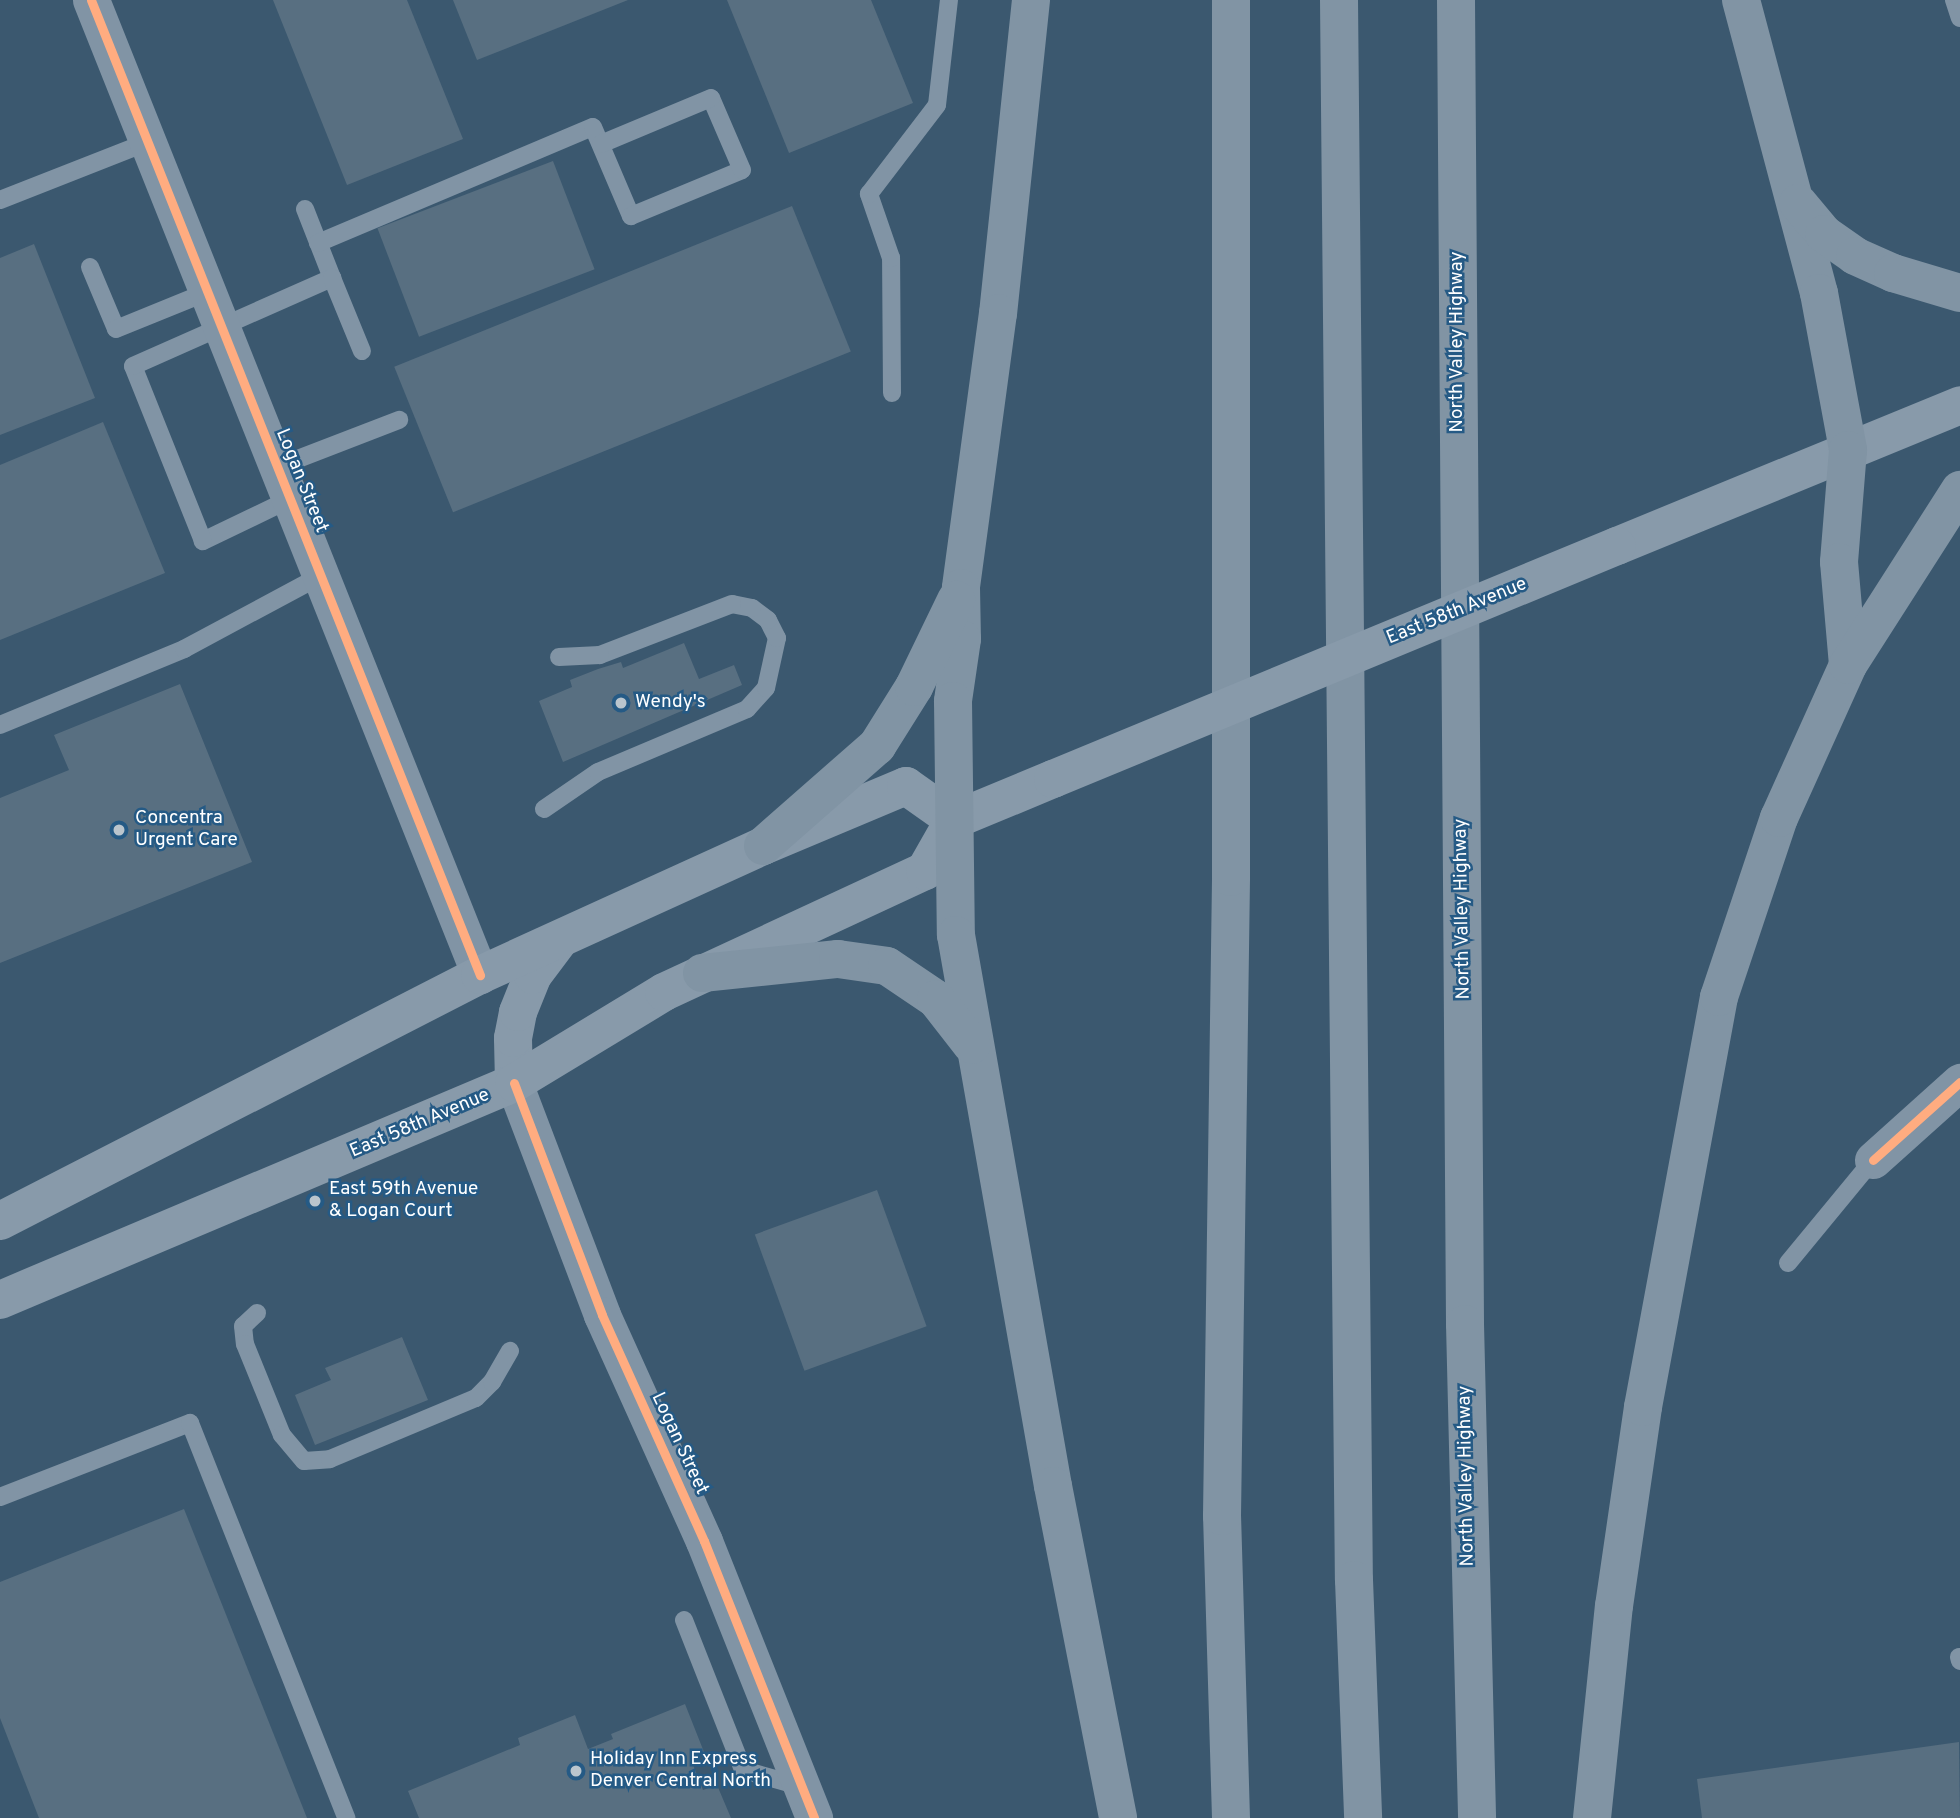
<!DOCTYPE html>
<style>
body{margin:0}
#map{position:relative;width:1960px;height:1818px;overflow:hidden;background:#3b586f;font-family:Overpass,sans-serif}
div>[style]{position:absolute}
.building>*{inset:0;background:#586f81;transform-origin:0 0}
.lane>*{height:18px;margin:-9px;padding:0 9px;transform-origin:9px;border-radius:9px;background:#8194a5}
.street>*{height:37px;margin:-18.5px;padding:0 18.5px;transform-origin:18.5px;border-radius:18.5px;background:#8194a5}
.secondary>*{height:38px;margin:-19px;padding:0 19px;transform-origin:19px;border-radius:19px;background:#889aaa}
.highway>*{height:38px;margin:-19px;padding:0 19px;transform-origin:19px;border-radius:19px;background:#8194a4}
.secondary-bridge>*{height:38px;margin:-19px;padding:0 19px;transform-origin:19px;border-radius:19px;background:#889aaa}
.cycleway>*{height:9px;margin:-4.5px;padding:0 4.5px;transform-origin:4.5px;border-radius:4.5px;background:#ffac80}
.dots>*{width:19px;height:19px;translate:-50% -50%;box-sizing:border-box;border:4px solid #255a85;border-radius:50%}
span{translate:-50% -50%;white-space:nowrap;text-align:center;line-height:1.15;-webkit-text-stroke:5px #255a85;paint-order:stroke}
.street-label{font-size:19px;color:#fff}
.poi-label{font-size:19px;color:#fff}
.left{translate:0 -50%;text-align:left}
</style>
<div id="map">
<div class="building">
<i style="clip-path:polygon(273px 0,407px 0,463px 139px,347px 185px)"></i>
<i style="clip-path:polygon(453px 0,628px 0,477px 60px)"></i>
<i style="clip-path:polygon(727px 0,871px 0,913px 103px,789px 153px)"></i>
<i style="left:553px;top:161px;width:116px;height:188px;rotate:69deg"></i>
<i style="left:792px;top:206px;width:157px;height:429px;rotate:68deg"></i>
<i style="clip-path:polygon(34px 244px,95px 398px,0 435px,0 258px)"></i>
<i style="clip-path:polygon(103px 422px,165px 573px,0 640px,0 465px)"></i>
<i style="clip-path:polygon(684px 643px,699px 679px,734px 665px,742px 685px,563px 762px,539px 701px,572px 687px,570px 680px,598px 669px,621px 662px,623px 668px)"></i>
<i style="clip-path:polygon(180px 684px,252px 862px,0 963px,0 798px,69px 770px,54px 735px)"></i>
<i style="left:877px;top:1190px;width:145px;height:130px;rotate:70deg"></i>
<i style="clip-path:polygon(402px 1337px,428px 1400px,315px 1445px,295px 1395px,331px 1380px,325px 1368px)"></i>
<i style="clip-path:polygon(184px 1509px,307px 1818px,39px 1818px,0 1718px,0 1582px)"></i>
<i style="clip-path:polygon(685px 1704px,704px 1752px,690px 1757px,703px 1790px,717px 1785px,731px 1818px,419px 1818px,408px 1791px,520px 1745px,518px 1738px,575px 1715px,588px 1749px,613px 1739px,611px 1734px)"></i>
<i style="clip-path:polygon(1959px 1742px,1960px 1818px,1702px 1818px,1697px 1779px)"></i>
</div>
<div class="lane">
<i style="left:1954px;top:0;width:19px;rotate:72deg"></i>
<i style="left:0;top:200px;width:159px;rotate:-21.4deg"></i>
<i style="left:305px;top:209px;width:74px;rotate:68.6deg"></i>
<i style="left:318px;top:243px;width:298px;rotate:-22.9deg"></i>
<i style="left:593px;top:127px;width:97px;rotate:66.9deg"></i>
<i style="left:631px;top:216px;width:120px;rotate:-22.5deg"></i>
<i style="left:742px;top:170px;width:78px;rotate:-113.3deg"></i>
<i style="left:711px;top:98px;width:119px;rotate:157.3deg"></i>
<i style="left:90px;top:267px;width:67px;rotate:67.2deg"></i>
<i style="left:116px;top:329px;width:98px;rotate:-22.1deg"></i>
<i style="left:892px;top:393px;width:135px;rotate:-90.4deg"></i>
<i style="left:891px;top:258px;width:68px;rotate:-109deg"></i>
<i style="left:869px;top:194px;width:112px;rotate:-52.6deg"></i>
<i style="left:937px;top:105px;width:106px;rotate:-83.5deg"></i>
<i style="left:277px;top:467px;width:131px;rotate:-21.1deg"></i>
<i style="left:290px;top:499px;width:97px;rotate:154.2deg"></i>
<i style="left:203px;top:541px;width:188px;rotate:-111.8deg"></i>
<i style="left:133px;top:366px;width:218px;rotate:-23.9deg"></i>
<i style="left:332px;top:278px;width:79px;rotate:67.7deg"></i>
<i style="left:0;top:725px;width:199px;rotate:-22.4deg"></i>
<i style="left:184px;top:649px;width:154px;rotate:-28.2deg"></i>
<i style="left:544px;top:809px;width:65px;rotate:-34.4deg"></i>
<i style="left:598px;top:772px;width:162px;rotate:-22.9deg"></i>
<i style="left:747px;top:709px;width:28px;rotate:-48deg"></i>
<i style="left:766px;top:688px;width:51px;rotate:-77.6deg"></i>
<i style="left:777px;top:638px;width:20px;rotate:-117deg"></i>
<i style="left:768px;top:620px;width:20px;rotate:-143deg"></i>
<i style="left:752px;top:608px;width:20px;rotate:-169deg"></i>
<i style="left:732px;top:604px;width:142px;rotate:158.9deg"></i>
<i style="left:600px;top:655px;width:41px;rotate:177.2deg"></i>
<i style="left:1788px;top:1263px;width:134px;rotate:-50.5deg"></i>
<i style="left:257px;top:1313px;width:19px;rotate:137deg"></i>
<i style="left:243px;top:1326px;width:18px;rotate:84deg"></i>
<i style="left:245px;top:1344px;width:98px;rotate:67.9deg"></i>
<i style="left:282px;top:1435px;width:34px;rotate:50deg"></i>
<i style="left:304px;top:1461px;width:26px;rotate:-4deg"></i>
<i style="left:330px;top:1459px;width:158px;rotate:-22.7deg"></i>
<i style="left:476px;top:1398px;width:23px;rotate:-45deg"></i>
<i style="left:492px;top:1382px;width:36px;rotate:-60deg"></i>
<i style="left:0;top:1497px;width:204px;rotate:-21.3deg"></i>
<i style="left:190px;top:1423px;width:425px;rotate:68.4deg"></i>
<i style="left:684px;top:1620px;width:161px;rotate:68.5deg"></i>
<i style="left:743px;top:1770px;width:59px;rotate:15.7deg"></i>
<i style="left:1959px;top:1657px;width:4px;rotate:76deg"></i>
</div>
<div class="street">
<i style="left:91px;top:0;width:1050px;rotate:68.25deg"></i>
<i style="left:514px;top:1083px;width:248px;rotate:69.2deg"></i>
<i style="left:602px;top:1315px;width:248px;rotate:65.7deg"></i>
<i style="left:704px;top:1541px;width:298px;rotate:68.3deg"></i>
<i style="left:1873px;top:1160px;width:117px;rotate:-41.9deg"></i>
</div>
<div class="secondary">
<i style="left:1617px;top:546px;width:371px;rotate:-22.3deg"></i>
<i style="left:514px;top:1083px;width:45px;rotate:-91.3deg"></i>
<i style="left:513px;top:1038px;width:26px;rotate:-79deg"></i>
<i style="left:518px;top:1012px;width:40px;rotate:-68deg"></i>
<i style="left:533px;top:975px;width:45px;rotate:-53.1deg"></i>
<i style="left:0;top:1221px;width:539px;rotate:-27.14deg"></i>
<i style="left:480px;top:975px;width:311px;rotate:-24.5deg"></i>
<i style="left:763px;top:846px;width:155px;rotate:-22.8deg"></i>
<i style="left:906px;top:786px;width:59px;rotate:35.3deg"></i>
<i style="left:0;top:1300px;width:558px;rotate:-22.89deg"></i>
<i style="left:514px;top:1083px;width:175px;rotate:-31.2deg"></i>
<i style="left:664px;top:992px;width:288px;rotate:-24.9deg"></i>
<i style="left:925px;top:871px;width:59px;rotate:-60.4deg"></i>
<i style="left:954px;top:820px;width:107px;rotate:-22.5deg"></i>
</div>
<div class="highway">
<i style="left:1031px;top:0;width:315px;rotate:96deg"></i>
<i style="left:998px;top:313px;width:277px;rotate:97.7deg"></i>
<i style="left:961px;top:588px;width:51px;rotate:88.9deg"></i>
<i style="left:962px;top:639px;width:63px;rotate:98.3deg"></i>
<i style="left:953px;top:701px;width:234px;rotate:89.3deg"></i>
<i style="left:956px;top:935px;width:559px;rotate:80.02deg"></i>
<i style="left:1053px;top:1486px;width:338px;rotate:78.9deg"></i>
<i style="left:1339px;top:0;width:1580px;rotate:89.46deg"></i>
<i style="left:1354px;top:1580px;width:238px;rotate:87.8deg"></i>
<i style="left:1456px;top:0;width:1324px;rotate:89.61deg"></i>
<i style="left:1465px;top:1324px;width:494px;rotate:88.6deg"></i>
<i style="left:1741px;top:0;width:303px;rotate:75.1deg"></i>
<i style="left:1819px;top:293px;width:160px;rotate:79.5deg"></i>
<i style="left:1848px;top:450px;width:112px;rotate:94.6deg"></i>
<i style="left:1839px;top:562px;width:103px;rotate:85deg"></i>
<i style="left:1798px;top:203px;width:40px;rotate:50deg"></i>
<i style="left:1824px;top:234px;width:38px;rotate:35deg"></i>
<i style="left:1855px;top:256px;width:42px;rotate:24.1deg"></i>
<i style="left:1893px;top:273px;width:70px;rotate:16.6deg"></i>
<i style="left:763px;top:846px;width:152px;rotate:-41.3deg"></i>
<i style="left:877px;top:746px;width:70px;rotate:-57.9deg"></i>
<i style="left:914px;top:687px;width:97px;rotate:-64.2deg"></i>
<i style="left:702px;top:973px;width:137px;rotate:-5.9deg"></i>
<i style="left:838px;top:959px;width:49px;rotate:8.1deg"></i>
<i style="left:887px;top:966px;width:59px;rotate:34deg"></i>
<i style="left:936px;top:999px;width:58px;rotate:52deg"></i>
<i style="left:1231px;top:1818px;width:302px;rotate:-91.7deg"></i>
<i style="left:1222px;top:1516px;width:639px;rotate:-89.19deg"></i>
<i style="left:1231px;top:877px;width:877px;rotate:-90deg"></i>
<i style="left:1592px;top:1818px;width:213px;rotate:-84.1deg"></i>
<i style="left:1614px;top:1606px;width:201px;rotate:-81.7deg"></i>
<i style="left:1643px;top:1407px;width:417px;rotate:-79.5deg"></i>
<i style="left:1719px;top:997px;width:189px;rotate:-71.5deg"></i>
<i style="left:1779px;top:818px;width:168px;rotate:-65.7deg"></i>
<i style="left:1848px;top:665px;width:208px;rotate:-57.4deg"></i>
</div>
<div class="secondary-bridge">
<i style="left:1053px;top:779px;width:610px;rotate:-22.45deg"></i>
</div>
<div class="cycleway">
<i style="left:91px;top:0;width:1050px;rotate:68.25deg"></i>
<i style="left:514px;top:1083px;width:248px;rotate:69.2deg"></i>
<i style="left:602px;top:1315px;width:248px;rotate:65.7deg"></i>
<i style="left:704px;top:1541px;width:298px;rotate:68.3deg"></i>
<i style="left:1873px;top:1160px;width:117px;rotate:-41.9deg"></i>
</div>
<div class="dots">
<i style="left:621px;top:703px;background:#bac5cd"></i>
<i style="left:119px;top:830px;background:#bac5cd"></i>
<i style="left:315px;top:1201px;background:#bac5cd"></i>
<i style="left:576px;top:1771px;background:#bac5cd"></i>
</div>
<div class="street-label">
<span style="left:1458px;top:342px;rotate:-90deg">North Valley Highway</span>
<span style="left:301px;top:481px;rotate:68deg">Logan Street</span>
<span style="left:1457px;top:612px;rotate:-22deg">East 58th Avenue</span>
<span style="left:1463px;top:909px;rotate:-91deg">North Valley Highway</span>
<span style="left:420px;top:1124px;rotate:-23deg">East 58th Avenue</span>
<span style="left:679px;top:1444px;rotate:65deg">Logan Street</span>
<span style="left:1467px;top:1476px;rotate:-91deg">North Valley Highway</span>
</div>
<div class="poi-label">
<span class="left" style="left:635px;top:703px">Wendy's</span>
<span class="left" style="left:135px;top:830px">Concentra<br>Urgent Care</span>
<span class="left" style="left:329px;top:1201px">East 59th Avenue<br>&amp; Logan Court</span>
<span class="left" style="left:590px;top:1771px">Holiday Inn Express<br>Denver Central North</span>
</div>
</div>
